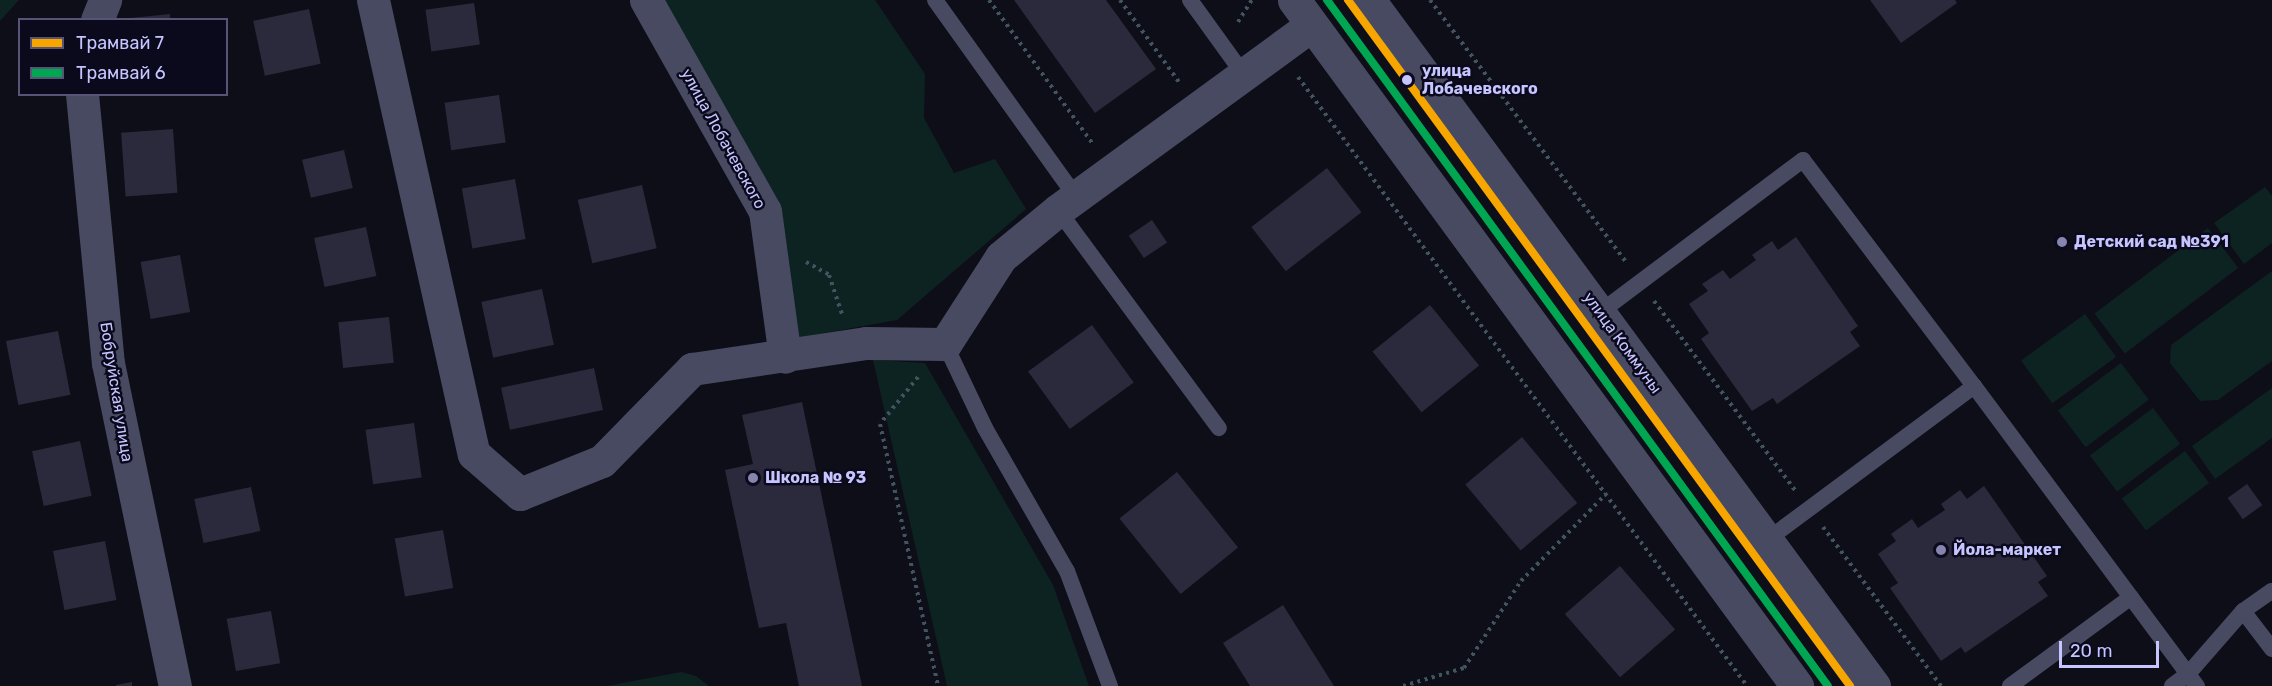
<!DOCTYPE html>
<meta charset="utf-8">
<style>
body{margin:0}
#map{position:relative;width:2272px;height:686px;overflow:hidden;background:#0e0e18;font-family:Rubik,sans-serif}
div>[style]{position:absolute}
.green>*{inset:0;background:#0d2322;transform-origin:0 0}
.building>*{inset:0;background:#2b2a3c;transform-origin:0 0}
.path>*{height:4px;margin-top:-2px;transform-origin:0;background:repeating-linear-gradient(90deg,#42545f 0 3px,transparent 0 7.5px)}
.service>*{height:16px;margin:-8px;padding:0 8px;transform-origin:8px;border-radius:8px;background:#484a61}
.minor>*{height:33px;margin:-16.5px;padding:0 16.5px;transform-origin:16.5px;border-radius:16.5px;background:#484a61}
.tram-1>*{height:8px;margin:-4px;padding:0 4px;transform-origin:4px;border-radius:4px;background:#f7a600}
.tram-2>*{height:8px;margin:-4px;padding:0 4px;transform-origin:4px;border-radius:4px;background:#00a651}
.dots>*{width:16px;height:16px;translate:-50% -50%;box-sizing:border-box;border:3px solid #0b0a1c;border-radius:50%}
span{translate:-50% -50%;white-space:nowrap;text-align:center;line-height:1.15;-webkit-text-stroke:5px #0b0a1c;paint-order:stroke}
.stop-label{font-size:16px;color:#c6c5ff;font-weight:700}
.left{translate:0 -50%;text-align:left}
.street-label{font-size:16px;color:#c6c5ff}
.poi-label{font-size:16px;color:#c6c5ff;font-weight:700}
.legend{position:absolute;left:18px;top:18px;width:210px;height:78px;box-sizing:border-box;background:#0b0a1c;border:2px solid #565577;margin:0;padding:8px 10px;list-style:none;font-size:18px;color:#c6c5ff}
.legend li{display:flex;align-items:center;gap:12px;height:30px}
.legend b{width:30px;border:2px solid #565577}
.scale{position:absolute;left:2059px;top:641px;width:100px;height:27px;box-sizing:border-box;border:3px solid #c6c5ff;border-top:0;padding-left:8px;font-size:18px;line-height:21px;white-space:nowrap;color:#c6c5ff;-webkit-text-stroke:4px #0b0a1c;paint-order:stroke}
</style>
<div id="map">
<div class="green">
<i style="clip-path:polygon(0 0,19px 0,0 21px)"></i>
<i style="clip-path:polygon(660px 0,875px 0,925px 74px,924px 118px,954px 173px,995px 159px,1026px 209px,897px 320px,791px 339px,778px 213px)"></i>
<i style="clip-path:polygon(2265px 187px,2272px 196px,2272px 243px,2244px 264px,2214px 223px)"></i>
<i style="left:2208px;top:228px;width:50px;height:142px;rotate:53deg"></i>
<i style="clip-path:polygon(2272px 271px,2272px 361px,2218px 400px,2200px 401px,2170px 363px,2171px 345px)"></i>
<i style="left:2085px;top:314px;width:53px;height:79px;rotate:54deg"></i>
<i style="clip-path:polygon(873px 360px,925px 363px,1053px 585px,1089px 686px,947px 686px)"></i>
<i style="left:2121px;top:363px;width:46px;height:79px;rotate:53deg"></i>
<i style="clip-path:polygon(2272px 388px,2272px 438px,2215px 479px,2192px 446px)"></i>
<i style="left:2153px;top:408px;width:45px;height:79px;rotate:53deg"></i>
<i style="left:2185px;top:451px;width:40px;height:79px;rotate:53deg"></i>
<i style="clip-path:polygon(681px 672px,696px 676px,709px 686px,607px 686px)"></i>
</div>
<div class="building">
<i style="clip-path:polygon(1014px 0,1106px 0,1156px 69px,1095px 113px)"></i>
<i style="clip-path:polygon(1870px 0,1955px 0,1957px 3px,1901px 43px)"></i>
<i style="left:474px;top:3px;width:42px;height:49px;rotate:82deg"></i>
<i style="left:309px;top:9px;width:56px;height:57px;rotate:78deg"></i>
<i style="clip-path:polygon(170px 14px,170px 20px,131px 20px,131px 18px)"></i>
<i style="left:499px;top:95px;width:48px;height:55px;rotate:82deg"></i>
<i style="left:173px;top:129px;width:64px;height:52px;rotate:86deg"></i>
<i style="left:344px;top:150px;width:39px;height:43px;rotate:77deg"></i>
<i style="left:1327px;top:168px;width:56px;height:96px;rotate:52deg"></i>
<i style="left:515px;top:179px;width:61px;height:54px;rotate:80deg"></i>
<i style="left:642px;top:185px;width:65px;height:66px;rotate:77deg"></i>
<i style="left:1152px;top:220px;width:27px;height:28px;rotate:56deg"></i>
<i style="left:366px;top:227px;width:50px;height:53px;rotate:78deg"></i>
<i style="clip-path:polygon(1796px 237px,1858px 326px,1850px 332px,1860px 346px,1777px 404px,1773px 398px,1752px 411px,1701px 339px,1709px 333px,1689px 304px,1708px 291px,1702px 284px,1723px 270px,1730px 279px,1756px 260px,1752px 255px,1772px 241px,1778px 250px)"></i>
<i style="left:180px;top:255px;width:58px;height:40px;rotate:80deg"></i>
<i style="left:542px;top:289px;width:57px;height:62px;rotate:78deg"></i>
<i style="left:1430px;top:305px;width:78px;height:74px;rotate:51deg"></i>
<i style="left:389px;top:317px;width:46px;height:51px;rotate:84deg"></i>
<i style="left:1092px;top:325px;width:71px;height:79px;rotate:54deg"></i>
<i style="left:58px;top:331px;width:65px;height:53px;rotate:79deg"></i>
<i style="left:594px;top:368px;width:43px;height:95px;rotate:78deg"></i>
<i style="clip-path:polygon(802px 402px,837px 569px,862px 686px,799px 686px,786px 623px,759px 628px,750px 588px,725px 470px,753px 464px,742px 415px)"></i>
<i style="left:414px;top:423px;width:55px;height:49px;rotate:82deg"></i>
<i style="left:1522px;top:437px;width:86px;height:74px;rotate:50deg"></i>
<i style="left:80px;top:441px;width:56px;height:49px;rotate:78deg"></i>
<i style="left:1177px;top:472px;width:97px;height:74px;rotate:51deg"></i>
<i style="left:2247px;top:484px;width:26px;height:24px;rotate:54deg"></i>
<i style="clip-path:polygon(1984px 486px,2047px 576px,2038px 582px,2048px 596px,1965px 653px,1961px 647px,1941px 661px,1890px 588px,1898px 583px,1878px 554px,1896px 541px,1891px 534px,1912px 519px,1918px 528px,1945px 510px,1941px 504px,1960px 490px,1967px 499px)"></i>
<i style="left:251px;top:487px;width:45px;height:58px;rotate:78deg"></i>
<i style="left:443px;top:530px;width:59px;height:49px;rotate:80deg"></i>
<i style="left:105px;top:541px;width:60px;height:53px;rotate:79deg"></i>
<i style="left:1620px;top:566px;width:84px;height:73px;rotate:49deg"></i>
<i style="clip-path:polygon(1283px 605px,1334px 686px,1250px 686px,1223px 643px)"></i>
<i style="left:271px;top:611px;width:53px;height:45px;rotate:80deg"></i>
<i style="clip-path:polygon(132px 682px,132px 686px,116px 686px,116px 685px)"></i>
</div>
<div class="path">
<i style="left:989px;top:0;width:178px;rotate:54.2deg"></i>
<i style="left:1120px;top:0;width:101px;rotate:54.3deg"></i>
<i style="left:1430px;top:0;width:326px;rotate:53.2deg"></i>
<i style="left:1238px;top:22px;width:26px;rotate:-58deg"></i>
<i style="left:1298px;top:77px;width:757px;rotate:53.6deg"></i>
<i style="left:806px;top:262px;width:26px;rotate:29deg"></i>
<i style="left:829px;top:275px;width:41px;rotate:71.6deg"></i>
<i style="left:1654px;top:301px;width:236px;rotate:53.3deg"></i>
<i style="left:918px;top:377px;width:60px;rotate:129deg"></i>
<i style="left:880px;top:424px;width:268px;rotate:77.5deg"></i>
<i style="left:1823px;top:527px;width:198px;rotate:53.4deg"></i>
<i style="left:1403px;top:686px;width:64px;rotate:-16.4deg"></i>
<i style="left:1464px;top:668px;width:104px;rotate:-56.8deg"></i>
<i style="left:1521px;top:581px;width:122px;rotate:-45.7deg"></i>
</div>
<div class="service">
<i style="left:935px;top:0;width:242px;rotate:54.4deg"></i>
<i style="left:1190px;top:0;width:92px;rotate:54.2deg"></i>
<i style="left:1058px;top:210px;width:271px;rotate:53.6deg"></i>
<i style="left:1599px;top:313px;width:255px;rotate:-36.9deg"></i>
<i style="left:1803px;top:160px;width:283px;rotate:52.9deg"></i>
<i style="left:945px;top:344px;width:93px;rotate:64.5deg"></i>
<i style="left:985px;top:428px;width:165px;rotate:60.2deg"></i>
<i style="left:1067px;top:571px;width:123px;rotate:69.5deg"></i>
<i style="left:1767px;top:540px;width:258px;rotate:-36.6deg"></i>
<i style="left:1974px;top:386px;width:374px;rotate:53.4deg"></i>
<i style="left:2243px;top:611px;width:48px;rotate:52.7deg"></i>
<i style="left:2010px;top:686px;width:150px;rotate:-36.3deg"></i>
<i style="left:2172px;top:686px;width:20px;rotate:-37deg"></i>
<i style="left:2188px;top:674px;width:84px;rotate:-48.9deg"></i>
<i style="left:2243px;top:611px;width:35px;rotate:-35deg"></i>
</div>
<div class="minor">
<i style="left:373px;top:0;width:465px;rotate:77.5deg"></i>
<i style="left:474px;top:454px;width:61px;rotate:41deg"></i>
<i style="left:520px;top:494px;width:88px;rotate:-21.9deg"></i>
<i style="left:602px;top:461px;width:129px;rotate:-45.6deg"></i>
<i style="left:692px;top:369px;width:176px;rotate:-8.5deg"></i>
<i style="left:866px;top:343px;width:79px;rotate:0.7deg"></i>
<i style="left:945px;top:344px;width:103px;rotate:-57.2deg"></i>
<i style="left:1001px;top:257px;width:74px;rotate:-39.5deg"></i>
<i style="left:1058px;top:210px;width:314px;rotate:-36.1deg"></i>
<i style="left:646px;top:0;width:242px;rotate:60.6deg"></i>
<i style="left:765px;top:211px;width:147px;rotate:82.2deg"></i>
<i style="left:1294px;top:0;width:851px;rotate:53.75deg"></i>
<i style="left:1369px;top:0;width:852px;rotate:53.64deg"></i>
<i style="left:97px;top:20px;width:22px;rotate:-68deg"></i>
<i style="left:82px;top:94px;width:270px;rotate:84.5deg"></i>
<i style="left:108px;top:363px;width:330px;rotate:78.3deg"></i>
</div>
<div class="tram-1">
<i style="left:1348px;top:0;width:850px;rotate:53.8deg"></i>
</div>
<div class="tram-2">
<i style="left:1327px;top:0;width:849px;rotate:53.86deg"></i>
</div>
<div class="dots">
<i style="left:1407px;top:80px;background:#c6c5ff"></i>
<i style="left:2062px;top:242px;background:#8685ae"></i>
<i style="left:753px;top:478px;background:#8685ae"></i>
<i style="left:1941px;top:550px;background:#8685ae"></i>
</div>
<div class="stop-label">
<span class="left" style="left:1422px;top:80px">улица<br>Лобачевского</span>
</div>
<div class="street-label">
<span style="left:723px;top:139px;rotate:61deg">улица Лобачевского</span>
<span style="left:1622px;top:343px;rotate:54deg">улица Коммуны</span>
<span style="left:116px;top:392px;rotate:81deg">Бобруйская улица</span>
</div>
<div class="poi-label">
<span class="left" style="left:2074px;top:242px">Детский сад №391</span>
<span class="left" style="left:765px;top:478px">Школа № 93</span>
<span class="left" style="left:1953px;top:550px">Йола-маркет</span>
</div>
<ul class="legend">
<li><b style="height:8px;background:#f7a600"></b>Трамвай 7</li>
<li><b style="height:8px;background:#00a651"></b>Трамвай 6</li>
</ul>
<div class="scale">20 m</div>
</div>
